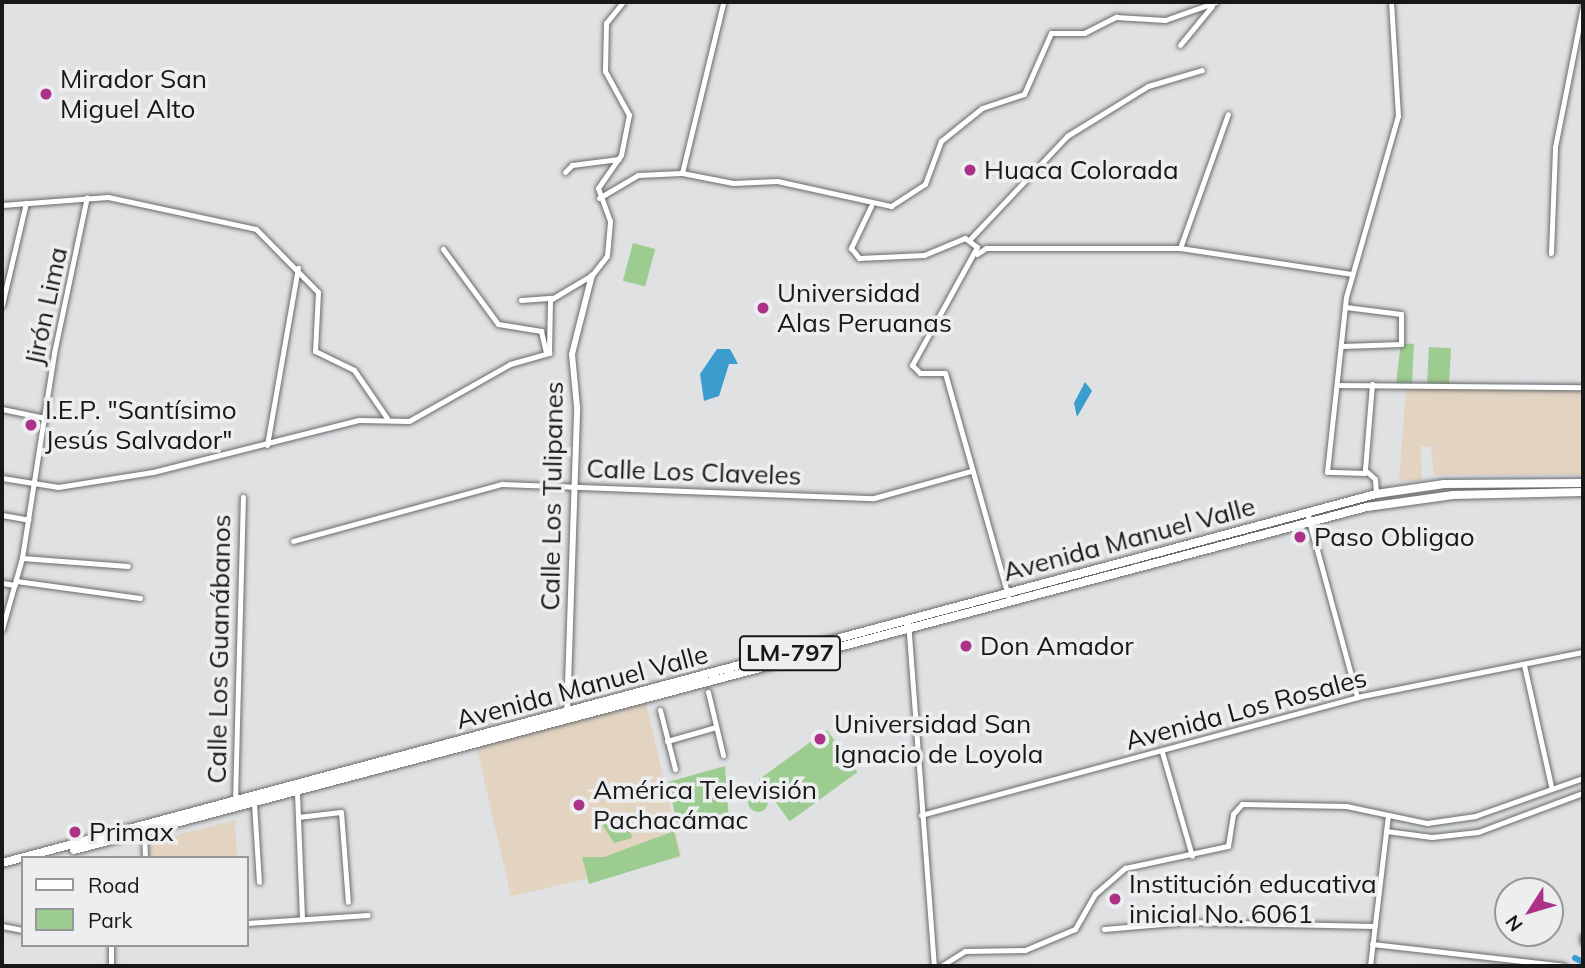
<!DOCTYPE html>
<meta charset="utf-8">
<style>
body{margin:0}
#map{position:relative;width:1585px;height:968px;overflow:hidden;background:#dfe1e3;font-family:Mulish,sans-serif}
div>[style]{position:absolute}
.commercial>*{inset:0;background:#e3d4c2;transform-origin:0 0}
.green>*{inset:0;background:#9dcc90;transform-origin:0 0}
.round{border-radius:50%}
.water>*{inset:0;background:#3b9cce}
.canal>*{height:6px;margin:-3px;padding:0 3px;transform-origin:3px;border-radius:3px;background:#3b9cce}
.roads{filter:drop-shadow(0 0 2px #686a6b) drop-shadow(0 0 2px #686a6b)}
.minor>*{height:5px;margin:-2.5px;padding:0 2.5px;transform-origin:2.5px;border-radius:2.5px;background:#fff}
.tertiary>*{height:6px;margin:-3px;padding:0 3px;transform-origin:3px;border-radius:3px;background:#fff}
.primary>*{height:8px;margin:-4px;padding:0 4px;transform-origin:4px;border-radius:4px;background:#fff}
.dots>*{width:19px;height:19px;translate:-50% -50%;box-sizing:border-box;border:4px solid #eceef0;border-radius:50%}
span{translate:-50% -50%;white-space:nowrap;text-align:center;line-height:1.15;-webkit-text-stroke:7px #eceef0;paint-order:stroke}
.shield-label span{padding:2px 5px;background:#eceef0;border:2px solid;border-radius:5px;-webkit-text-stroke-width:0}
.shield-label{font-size:24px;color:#181819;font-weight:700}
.poi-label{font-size:26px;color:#181819}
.left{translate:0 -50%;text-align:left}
.street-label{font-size:26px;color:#181819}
.frame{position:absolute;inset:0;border:4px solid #181819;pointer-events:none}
.legend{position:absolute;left:21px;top:856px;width:228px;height:91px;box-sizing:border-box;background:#eceef0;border:2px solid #97989a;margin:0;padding:9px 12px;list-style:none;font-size:21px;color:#181819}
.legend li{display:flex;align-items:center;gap:14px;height:35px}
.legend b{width:35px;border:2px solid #97989a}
.north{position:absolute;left:1494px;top:877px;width:70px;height:70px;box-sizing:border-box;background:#eceef0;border:2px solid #97989a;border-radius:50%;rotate:233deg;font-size:19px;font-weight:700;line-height:28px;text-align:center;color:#181819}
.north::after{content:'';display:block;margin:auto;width:24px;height:32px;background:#ab3287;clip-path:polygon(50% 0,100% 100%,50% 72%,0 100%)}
</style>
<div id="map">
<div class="commercial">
<i style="clip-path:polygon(1406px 389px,1583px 389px,1583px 475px,1434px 475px,1431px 447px,1421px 446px,1422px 481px,1399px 481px)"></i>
<i style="left:646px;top:703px;width:158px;height:175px;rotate:77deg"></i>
<i style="clip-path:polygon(235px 820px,237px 858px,150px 858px,150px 842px)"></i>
</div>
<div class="green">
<i style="left:633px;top:243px;width:23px;height:39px;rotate:15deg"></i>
<i style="clip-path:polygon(1401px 343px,1414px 344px,1412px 384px,1396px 383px)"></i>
<i style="left:1429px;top:347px;width:22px;height:36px;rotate:3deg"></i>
<i style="left:827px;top:730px;width:52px;height:84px;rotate:54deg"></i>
<i style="clip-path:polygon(725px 766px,729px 821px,677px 824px,668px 782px)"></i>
<i class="round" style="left:748px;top:792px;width:20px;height:20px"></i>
<i style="clip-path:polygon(607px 816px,617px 831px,630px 828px,632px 838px,614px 843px,603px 826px,601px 818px)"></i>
<i style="clip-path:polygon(674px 831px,680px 856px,589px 884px,582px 857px,604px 857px)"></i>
</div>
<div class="water">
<i style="clip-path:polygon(717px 349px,730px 349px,738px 364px,729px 364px,719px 396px,704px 401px,700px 374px)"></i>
<i style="clip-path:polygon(1085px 382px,1092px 391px,1077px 417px,1074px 403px)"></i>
</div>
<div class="canal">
<i style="left:1575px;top:958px;width:9px;rotate:27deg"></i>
</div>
<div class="roads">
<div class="minor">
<i style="left:1180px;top:45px;width:50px;rotate:-50.6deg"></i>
<i style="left:565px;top:172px;width:10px;rotate:-45deg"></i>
<i style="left:572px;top:165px;width:47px;rotate:-7.3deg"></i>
<i style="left:682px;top:173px;width:174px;rotate:-76.4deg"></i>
<i style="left:599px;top:198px;width:45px;rotate:-30.5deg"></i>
<i style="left:638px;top:175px;width:44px;rotate:-2.6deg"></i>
<i style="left:682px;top:173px;width:52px;rotate:11.1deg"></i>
<i style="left:733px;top:183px;width:44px;rotate:-2.6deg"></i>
<i style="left:777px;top:181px;width:117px;rotate:12.4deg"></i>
<i style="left:891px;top:206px;width:40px;rotate:-32.9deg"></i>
<i style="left:925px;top:184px;width:46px;rotate:-69.6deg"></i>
<i style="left:941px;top:141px;width:53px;rotate:-38.8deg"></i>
<i style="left:982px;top:108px;width:44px;rotate:-18.4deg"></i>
<i style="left:1024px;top:94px;width:67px;rotate:-66.1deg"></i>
<i style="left:1051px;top:33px;width:33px"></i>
<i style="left:1084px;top:33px;width:36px;rotate:-27deg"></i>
<i style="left:1116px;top:17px;width:49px;rotate:3.5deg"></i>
<i style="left:1165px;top:20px;width:54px;rotate:-19.4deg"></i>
<i style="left:2px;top:205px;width:106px;rotate:-4.3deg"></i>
<i style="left:108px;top:197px;width:151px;rotate:12.2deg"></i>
<i style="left:256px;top:229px;width:88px;rotate:45.5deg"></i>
<i style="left:318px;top:292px;width:59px;rotate:92.9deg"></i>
<i style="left:315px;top:351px;width:43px;rotate:26deg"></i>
<i style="left:354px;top:370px;width:58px;rotate:55.5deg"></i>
<i style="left:871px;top:206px;width:47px;rotate:115.5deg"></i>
<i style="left:851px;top:248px;width:13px;rotate:51deg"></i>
<i style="left:859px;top:258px;width:65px;rotate:-2.6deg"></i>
<i style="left:924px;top:255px;width:44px;rotate:-22.5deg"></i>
<i style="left:965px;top:238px;width:15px;rotate:37deg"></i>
<i style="left:977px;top:247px;width:135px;rotate:118.8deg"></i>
<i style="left:912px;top:365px;width:11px;rotate:45deg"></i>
<i style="left:920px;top:373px;width:25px"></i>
<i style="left:945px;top:373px;width:231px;rotate:74.2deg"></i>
<i style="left:971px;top:238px;width:140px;rotate:-46.7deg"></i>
<i style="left:1067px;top:136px;width:95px;rotate:-31.7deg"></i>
<i style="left:1148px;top:86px;width:56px;rotate:-16.5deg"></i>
<i style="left:1180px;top:248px;width:142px;rotate:-70.3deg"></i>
<i style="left:443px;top:249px;width:93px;rotate:53.7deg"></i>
<i style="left:498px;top:324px;width:44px;rotate:9.2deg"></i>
<i style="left:541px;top:331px;width:23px;rotate:77deg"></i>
<i style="left:1551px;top:253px;width:106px;rotate:-87.8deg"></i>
<i style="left:1555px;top:147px;width:144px;rotate:-78.8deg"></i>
<i style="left:977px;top:254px;width:11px;rotate:-34deg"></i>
<i style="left:986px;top:248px;width:194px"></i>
<i style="left:1180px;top:248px;width:173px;rotate:8.6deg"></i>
<i style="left:521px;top:300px;width:31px;rotate:-4deg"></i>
<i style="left:2px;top:305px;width:105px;rotate:-76.8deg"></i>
<i style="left:1342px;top:346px;width:59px;rotate:-1.9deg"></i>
<i style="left:1401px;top:344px;width:30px;rotate:-90deg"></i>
<i style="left:1401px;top:314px;width:56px;rotate:-172.9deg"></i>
<i style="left:1372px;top:384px;width:86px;rotate:94.7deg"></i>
<i style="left:1365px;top:470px;width:13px;rotate:42deg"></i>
<i style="left:1375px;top:479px;width:15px;rotate:86deg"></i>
<i style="left:1337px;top:385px;width:246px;rotate:0.5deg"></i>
<i style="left:2px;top:409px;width:44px;rotate:11.8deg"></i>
<i style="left:267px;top:445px;width:180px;rotate:-80.1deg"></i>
<i style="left:1365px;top:473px;width:38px;rotate:-178deg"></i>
<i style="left:1327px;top:472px;width:176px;rotate:-83.8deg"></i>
<i style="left:1346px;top:297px;width:188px;rotate:-74deg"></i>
<i style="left:1398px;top:116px;width:114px;rotate:-93.5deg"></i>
<i style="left:2px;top:478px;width:57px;rotate:9.1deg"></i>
<i style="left:58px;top:487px;width:96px;rotate:-9deg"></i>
<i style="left:153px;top:472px;width:212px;rotate:-14.2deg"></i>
<i style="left:359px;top:420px;width:50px;rotate:1.1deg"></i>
<i style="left:409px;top:421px;width:116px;rotate:-29.4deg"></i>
<i style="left:510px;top:364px;width:41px;rotate:-15.8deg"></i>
<i style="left:549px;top:353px;width:53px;rotate:-88.9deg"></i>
<i style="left:550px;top:300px;width:49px;rotate:-30.8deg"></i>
<i style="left:592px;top:275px;width:24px;rotate:-52deg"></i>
<i style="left:607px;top:256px;width:35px;rotate:-85deg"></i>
<i style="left:610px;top:221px;width:35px;rotate:-110deg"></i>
<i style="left:598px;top:188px;width:40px;rotate:-55.1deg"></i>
<i style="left:621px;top:155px;width:41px;rotate:-78.7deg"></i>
<i style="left:629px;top:115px;width:50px;rotate:-118.6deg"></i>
<i style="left:605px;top:71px;width:48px;rotate:-88.8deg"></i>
<i style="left:606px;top:23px;width:27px;rotate:-51deg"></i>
<i style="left:1307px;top:513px;width:191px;rotate:74.8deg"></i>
<i style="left:2px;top:515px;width:27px;rotate:10deg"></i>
<i style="left:293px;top:541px;width:217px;rotate:-15.3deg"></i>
<i style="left:502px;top:484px;width:372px;rotate:2.2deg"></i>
<i style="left:874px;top:498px;width:101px;rotate:-15.6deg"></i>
<i style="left:22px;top:558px;width:106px;rotate:4.3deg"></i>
<i style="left:16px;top:581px;width:125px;rotate:7.8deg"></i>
<i style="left:2px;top:583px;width:13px;rotate:9deg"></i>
<i style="left:908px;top:621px;width:346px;rotate:85.7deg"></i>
<i style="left:2px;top:629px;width:74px;rotate:-74.3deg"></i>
<i style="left:22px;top:558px;width:207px;rotate:-81.1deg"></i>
<i style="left:54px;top:353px;width:159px;rotate:-78.1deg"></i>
<i style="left:1524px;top:665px;width:124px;rotate:77.4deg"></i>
<i style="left:708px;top:692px;width:65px;rotate:76.6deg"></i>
<i style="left:660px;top:710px;width:61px;rotate:75.7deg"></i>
<i style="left:667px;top:741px;width:51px;rotate:-15.9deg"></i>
<i style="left:1162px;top:752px;width:108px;rotate:73.9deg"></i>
<i style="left:297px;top:793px;width:126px;rotate:87.7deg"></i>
<i style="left:235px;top:801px;width:304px;rotate:-88.5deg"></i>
<i style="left:254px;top:803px;width:79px;rotate:86.4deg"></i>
<i style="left:921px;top:815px;width:452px;rotate:-15.1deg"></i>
<i style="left:1357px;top:697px;width:230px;rotate:-11.3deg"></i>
<i style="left:298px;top:817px;width:43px;rotate:-6.6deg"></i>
<i style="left:341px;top:812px;width:90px;rotate:85.6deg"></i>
<i style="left:144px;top:829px;width:29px;rotate:88deg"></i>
<i style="left:1386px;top:831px;width:46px;rotate:7.4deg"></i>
<i style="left:1432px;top:837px;width:46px;rotate:-6.2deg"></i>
<i style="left:1478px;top:832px;width:112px;rotate:-20.4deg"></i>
<i style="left:247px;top:923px;width:121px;rotate:-3.8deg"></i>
<i style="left:2px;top:926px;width:21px;rotate:11deg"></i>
<i style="left:1104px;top:929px;width:82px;rotate:-4.9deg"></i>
<i style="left:1186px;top:922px;width:189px;rotate:1.2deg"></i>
<i style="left:1583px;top:936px;width:6px;rotate:90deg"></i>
<i style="left:1372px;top:944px;width:193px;rotate:6.5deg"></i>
<i style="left:111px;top:945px;width:21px;rotate:90deg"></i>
<i style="left:941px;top:966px;width:28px;rotate:-32deg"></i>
<i style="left:965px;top:951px;width:60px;rotate:-1deg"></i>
<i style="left:1025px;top:950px;width:54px;rotate:-22.8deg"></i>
<i style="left:1075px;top:929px;width:40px;rotate:-60.3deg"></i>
<i style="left:1095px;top:894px;width:40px;rotate:-41deg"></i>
<i style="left:1125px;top:868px;width:105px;rotate:-12.1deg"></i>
<i style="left:1228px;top:846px;width:32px;rotate:-81deg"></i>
<i style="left:1233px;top:814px;width:13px;rotate:-48deg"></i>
<i style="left:1242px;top:804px;width:104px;rotate:1.1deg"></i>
<i style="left:1346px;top:806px;width:83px;rotate:11.9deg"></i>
<i style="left:1427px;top:823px;width:49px;rotate:-8.3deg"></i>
<i style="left:1475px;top:816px;width:114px;rotate:-19.4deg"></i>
<i style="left:1370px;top:966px;width:152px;rotate:-83.2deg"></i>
</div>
<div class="tertiary">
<i style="left:567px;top:715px;width:308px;rotate:-88.1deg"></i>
<i style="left:577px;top:407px;width:53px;rotate:-95.4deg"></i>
<i style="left:572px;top:354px;width:81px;rotate:-75.8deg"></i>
</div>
<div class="primary">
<i style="left:74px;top:850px;width:1338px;rotate:-14.86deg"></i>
<i style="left:1367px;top:507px;width:87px;rotate:-7.9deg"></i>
<i style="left:1453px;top:495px;width:130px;rotate:-1.3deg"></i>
<i style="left:2px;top:863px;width:1423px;rotate:-15.03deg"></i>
<i style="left:1376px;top:494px;width:69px;rotate:-8.4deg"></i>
<i style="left:1444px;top:484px;width:139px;rotate:-0.4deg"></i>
</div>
</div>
<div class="dots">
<i style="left:46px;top:94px;background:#ab3287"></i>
<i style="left:970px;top:170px;background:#ab3287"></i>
<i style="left:763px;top:308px;background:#ab3287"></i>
<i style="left:31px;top:425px;background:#ab3287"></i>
<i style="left:1300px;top:537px;background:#ab3287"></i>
<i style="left:966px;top:646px;background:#ab3287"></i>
<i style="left:820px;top:739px;background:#ab3287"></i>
<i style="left:579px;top:805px;background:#ab3287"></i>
<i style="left:75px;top:832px;background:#ab3287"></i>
<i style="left:1115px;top:899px;background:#ab3287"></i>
</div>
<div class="shield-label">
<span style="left:790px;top:653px">LM-797</span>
</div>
<div class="poi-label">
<span class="left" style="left:60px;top:94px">Mirador San<br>Miguel Alto</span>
<span class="left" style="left:984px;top:170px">Huaca Colorada</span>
<span class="left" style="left:777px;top:308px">Universidad<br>Alas Peruanas</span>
<span class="left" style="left:45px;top:425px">I.E.P. "Santísimo<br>Jesús Salvador"</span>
<span class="left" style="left:1314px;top:537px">Paso Obligao</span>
<span class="left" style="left:980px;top:646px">Don Amador</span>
<span class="left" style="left:834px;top:739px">Universidad San<br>Ignacio de Loyola</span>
<span class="left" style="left:593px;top:805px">América Televisión<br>Pachacámac</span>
<span class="left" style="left:89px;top:832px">Primax</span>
<span class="left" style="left:1129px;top:899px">Institución educativa<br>inicial No. 6061</span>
</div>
<div class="street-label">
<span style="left:46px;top:306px;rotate:-78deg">Jirón Lima</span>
<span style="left:694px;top:472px;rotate:2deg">Calle Los Claveles</span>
<span style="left:552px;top:496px;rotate:-89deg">Calle Los Tulipanes</span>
<span style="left:1129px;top:539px;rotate:-15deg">Avenida Manuel Valle</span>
<span style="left:219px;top:649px;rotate:-89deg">Calle Los Guanábanos</span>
<span style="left:582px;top:687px;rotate:-15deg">Avenida Manuel Valle</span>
<span style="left:1246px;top:709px;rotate:-15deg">Avenida Los Rosales</span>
</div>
<div class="frame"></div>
<ul class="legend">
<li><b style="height:9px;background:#fff"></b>Road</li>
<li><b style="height:19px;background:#9dcc90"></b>Park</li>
</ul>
<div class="north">N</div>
</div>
